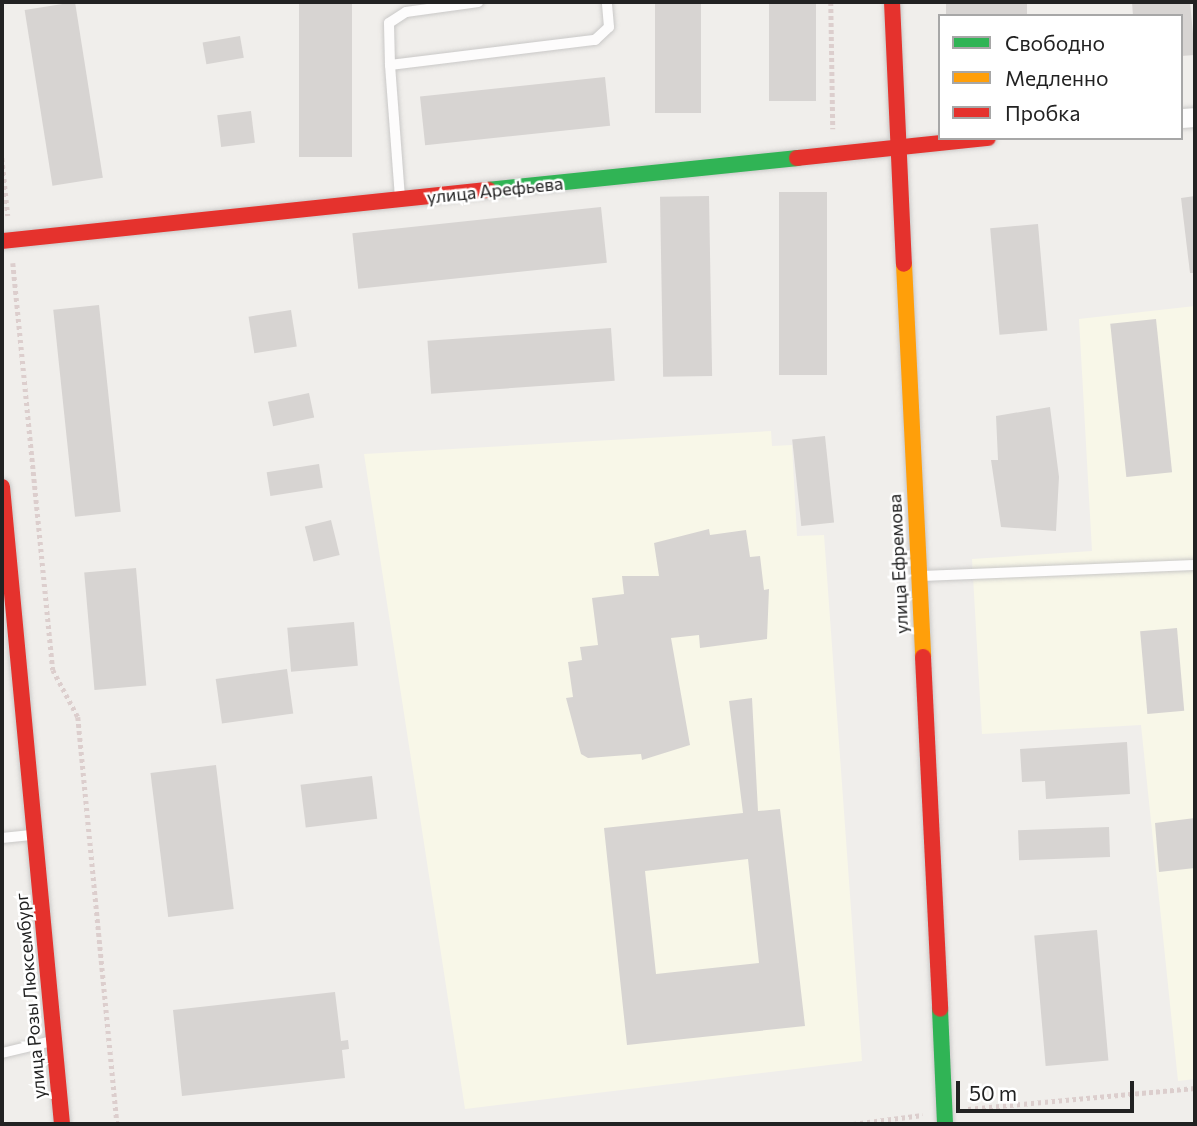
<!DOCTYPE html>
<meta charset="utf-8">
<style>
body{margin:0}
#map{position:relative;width:1197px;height:1126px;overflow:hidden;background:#f0eeeb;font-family:Commissioner,sans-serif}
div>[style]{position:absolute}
.education>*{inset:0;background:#f8f7e8}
.building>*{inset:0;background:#d7d4d2;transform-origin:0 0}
.path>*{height:4.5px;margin-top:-2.25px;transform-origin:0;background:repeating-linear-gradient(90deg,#dccecd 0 3.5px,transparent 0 7px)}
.roads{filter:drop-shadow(0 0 2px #c9c8c7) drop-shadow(0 0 2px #c9c8c7)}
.lane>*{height:10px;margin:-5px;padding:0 5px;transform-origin:5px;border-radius:5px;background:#fdfcfc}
.street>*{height:19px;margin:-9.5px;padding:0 9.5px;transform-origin:9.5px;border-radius:9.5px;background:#fdfcfc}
.fast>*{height:16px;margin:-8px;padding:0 8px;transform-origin:8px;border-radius:8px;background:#30b455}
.slow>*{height:16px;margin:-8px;padding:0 8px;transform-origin:8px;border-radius:8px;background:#ff9f0a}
.jam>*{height:16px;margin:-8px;padding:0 8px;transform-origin:8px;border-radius:8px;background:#e5322d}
span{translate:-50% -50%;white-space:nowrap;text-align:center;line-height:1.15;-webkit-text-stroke:5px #fff;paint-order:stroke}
.street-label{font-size:18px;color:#222}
.frame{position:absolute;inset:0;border:4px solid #222;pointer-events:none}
.legend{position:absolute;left:938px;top:14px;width:245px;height:126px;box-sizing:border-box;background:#fff;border:2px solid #a7a7a7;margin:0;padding:9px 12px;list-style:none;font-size:21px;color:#222}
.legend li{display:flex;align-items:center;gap:14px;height:35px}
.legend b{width:35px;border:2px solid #a7a7a7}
.scale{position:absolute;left:956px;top:1081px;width:178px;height:32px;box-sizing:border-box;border:4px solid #222;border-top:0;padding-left:9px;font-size:21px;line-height:24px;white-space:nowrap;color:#222;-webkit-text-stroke:5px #fff;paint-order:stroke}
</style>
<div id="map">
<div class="education">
<i style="clip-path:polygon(1195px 306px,1195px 1079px,1178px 1081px,1141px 725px,982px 734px,972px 559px,1092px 551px,1079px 319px)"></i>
<i style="clip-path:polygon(771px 431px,772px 446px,792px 445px,797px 536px,824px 535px,862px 1061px,465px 1109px,364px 454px)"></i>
</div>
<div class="building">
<i style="left:75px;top:2px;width:178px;height:51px;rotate:81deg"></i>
<i style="left:299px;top:2px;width:53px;height:155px"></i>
<i style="left:655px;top:2px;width:46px;height:111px"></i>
<i style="left:769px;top:2px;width:47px;height:99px"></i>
<i style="left:946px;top:2px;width:81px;height:14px"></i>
<i style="clip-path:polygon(1132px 2px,1190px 2px,1195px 55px,1181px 56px,1181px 16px,1133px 16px)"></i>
<i style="left:240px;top:36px;width:22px;height:38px;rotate:80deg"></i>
<i style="left:605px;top:77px;width:49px;height:186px;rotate:84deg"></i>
<i style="left:251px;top:111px;width:32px;height:34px;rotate:83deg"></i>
<i style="left:779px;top:192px;width:48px;height:183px"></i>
<i style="left:709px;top:196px;width:180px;height:49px;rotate:89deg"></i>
<i style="clip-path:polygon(1195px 196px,1195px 273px,1190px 273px,1181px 198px)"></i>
<i style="left:601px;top:207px;width:56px;height:250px;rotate:84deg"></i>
<i style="left:1038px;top:224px;width:107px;height:48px;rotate:85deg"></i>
<i style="left:99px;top:305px;width:208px;height:46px;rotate:84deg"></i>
<i style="left:291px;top:310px;width:37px;height:43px;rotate:81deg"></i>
<i style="left:1156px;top:319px;width:154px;height:46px;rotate:84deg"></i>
<i style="left:611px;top:328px;width:53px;height:184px;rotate:86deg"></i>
<i style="left:309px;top:393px;width:25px;height:42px;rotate:78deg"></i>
<i style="clip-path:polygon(1050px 407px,1059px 477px,1056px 531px,1001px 527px,991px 460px,998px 460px,996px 416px)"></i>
<i style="left:825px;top:436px;width:87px;height:33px;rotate:84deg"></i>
<i style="left:319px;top:464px;width:24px;height:53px;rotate:81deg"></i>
<i style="left:331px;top:520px;width:36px;height:27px;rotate:76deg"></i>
<i style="clip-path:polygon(709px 529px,710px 535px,746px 530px,750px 557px,760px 556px,764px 590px,769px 589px,767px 639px,700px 648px,699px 635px,671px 638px,690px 745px,642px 760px,641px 754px,588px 758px,581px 754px,566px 698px,573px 697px,568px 662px,582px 660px,580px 647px,598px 645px,592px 598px,624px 594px,622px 576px,659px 576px,654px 543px)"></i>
<i style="left:136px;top:568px;width:118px;height:52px;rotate:85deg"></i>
<i style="left:354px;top:622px;width:44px;height:67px;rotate:85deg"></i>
<i style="left:1177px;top:628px;width:83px;height:37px;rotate:85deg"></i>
<i style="left:287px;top:669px;width:45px;height:72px;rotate:82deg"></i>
<i style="clip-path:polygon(evenodd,752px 698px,758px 811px,780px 809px,805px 1026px,627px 1045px,604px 828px,743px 813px,729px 701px,752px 698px,748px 859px,759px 963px,656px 974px,645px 871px,748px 859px)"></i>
<i style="clip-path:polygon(1127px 742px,1130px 794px,1046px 799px,1045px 781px,1022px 782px,1020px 749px)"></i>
<i style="left:216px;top:765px;width:145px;height:66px;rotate:83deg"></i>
<i style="left:372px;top:776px;width:43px;height:72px;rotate:83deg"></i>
<i style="clip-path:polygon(1195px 818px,1195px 868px,1159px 872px,1155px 823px)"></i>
<i style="left:1109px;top:827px;width:30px;height:91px;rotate:88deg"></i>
<i style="left:1097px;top:930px;width:131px;height:63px;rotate:85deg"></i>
<i style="clip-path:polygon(335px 992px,341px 1041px,348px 1040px,349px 1049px,342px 1050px,345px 1078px,182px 1096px,173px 1010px)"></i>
</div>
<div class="path">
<i style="left:831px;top:2px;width:127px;rotate:89.1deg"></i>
<i style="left:2px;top:158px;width:58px;rotate:84.1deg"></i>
<i style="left:13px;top:263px;width:409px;rotate:84.4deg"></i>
<i style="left:53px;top:670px;width:53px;rotate:62deg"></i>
<i style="left:78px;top:717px;width:409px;rotate:84.5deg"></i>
<i style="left:968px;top:1109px;width:228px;rotate:-5.3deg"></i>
<i style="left:853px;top:1124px;width:70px;rotate:-7.4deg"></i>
</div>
<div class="roads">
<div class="lane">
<i style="left:390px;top:65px;width:42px;rotate:-91.4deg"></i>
<i style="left:389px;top:23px;width:20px;rotate:-33deg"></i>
<i style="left:406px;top:12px;width:73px;rotate:-7.9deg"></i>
<i style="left:400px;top:198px;width:133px;rotate:-94.3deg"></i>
<i style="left:390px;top:65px;width:207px;rotate:-7deg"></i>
<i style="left:595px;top:40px;width:19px;rotate:-43deg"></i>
<i style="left:609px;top:27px;width:25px;rotate:-95deg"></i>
<i style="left:921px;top:576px;width:274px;rotate:-2.3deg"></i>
<i style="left:2px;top:838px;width:29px;rotate:-6deg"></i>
<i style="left:2px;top:1053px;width:51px;rotate:-13.5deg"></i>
</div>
<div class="street">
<i style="left:1181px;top:118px;width:14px;rotate:-4deg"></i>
</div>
<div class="fast">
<i style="left:488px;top:190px;width:311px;rotate:-5.9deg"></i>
<i style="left:940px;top:1009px;width:115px;rotate:87.5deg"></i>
</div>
<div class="slow">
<i style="left:904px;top:264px;width:393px;rotate:87.2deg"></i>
</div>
<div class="jam">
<i style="left:892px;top:2px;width:262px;rotate:87.4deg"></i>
<i style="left:797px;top:158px;width:192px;rotate:-6deg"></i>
<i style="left:2px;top:241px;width:489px;rotate:-6deg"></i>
<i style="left:2px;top:487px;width:640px;rotate:84.62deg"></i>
<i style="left:923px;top:657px;width:352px;rotate:87.2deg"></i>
</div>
</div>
<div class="street-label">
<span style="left:495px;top:190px;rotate:-6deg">улица Арефьева</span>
<span style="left:898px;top:564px;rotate:-93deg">улица Ефремова</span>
<span style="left:30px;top:996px;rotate:-95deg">улица Розы Люксембург</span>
</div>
<div class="frame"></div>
<ul class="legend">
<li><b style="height:9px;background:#30b455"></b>Свободно</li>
<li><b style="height:9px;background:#ff9f0a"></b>Медленно</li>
<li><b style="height:9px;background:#e5322d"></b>Пробка</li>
</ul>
<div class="scale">50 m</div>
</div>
